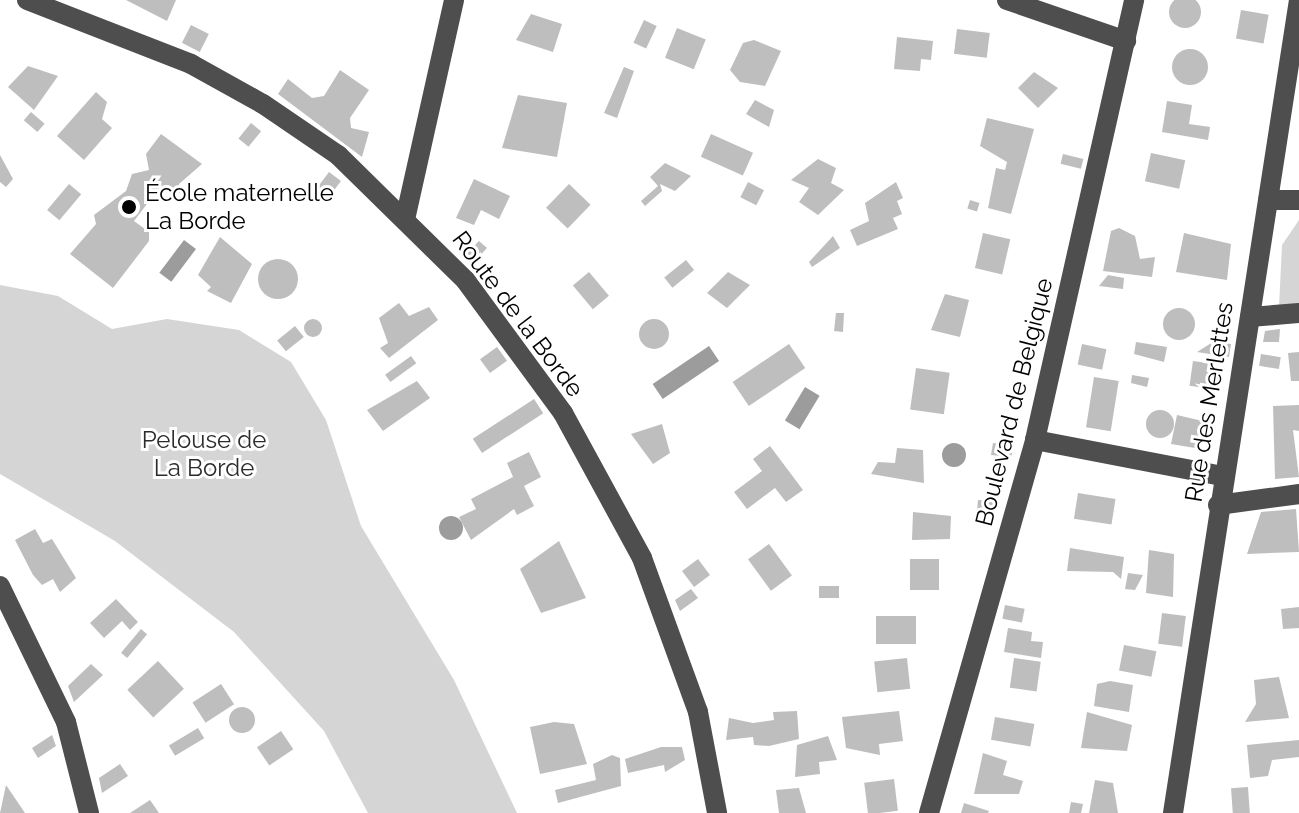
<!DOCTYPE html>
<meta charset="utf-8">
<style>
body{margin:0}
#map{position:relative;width:1299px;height:813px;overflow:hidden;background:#fff;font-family:Raleway,sans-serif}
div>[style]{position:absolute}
.green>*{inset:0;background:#d5d5d5}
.water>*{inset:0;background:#9c9c9c;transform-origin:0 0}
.round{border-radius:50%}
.building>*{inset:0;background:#bebebe;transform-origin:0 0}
.minor>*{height:20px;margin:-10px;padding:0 10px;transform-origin:10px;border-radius:10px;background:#4e4e4e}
.dots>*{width:22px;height:22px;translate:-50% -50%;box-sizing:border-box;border:4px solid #fff;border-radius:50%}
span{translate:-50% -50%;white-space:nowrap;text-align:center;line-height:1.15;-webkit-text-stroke:6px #fff;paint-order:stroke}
.poi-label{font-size:24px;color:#000}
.left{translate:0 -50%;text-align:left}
.street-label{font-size:24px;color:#000}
.park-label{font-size:24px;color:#2c2c2c}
</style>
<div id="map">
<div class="green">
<i style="clip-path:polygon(1299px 220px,1299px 305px,1279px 307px,1282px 245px)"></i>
<i style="clip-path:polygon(0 285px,58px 296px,112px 329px,167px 319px,239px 330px,291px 362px,326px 420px,361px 526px,454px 680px,517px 813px,368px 813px,324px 731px,234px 632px,115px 541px,0 474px)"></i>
</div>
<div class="water">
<i style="left:184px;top:240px;width:15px;height:41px;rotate:37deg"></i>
<i style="left:709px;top:346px;width:18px;height:68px;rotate:56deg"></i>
<i style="left:805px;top:387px;width:17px;height:39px;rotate:31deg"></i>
<i class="round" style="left:942px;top:443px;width:24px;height:24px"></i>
<i class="round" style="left:439px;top:516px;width:24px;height:24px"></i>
</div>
<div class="building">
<i class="round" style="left:1169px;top:-4px;width:32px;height:32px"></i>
<i style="clip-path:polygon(126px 0,176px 0,167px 21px)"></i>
<i style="left:1241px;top:10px;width:28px;height:29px;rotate:10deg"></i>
<i style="clip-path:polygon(531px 14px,562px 24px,553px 52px,516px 40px)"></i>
<i style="left:644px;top:20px;width:14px;height:25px;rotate:25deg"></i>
<i style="left:191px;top:25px;width:20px;height:20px;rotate:27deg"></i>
<i style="left:677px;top:28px;width:31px;height:32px;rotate:22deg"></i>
<i style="left:957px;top:29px;width:33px;height:25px;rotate:7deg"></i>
<i style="clip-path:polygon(897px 37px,933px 41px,931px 60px,921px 59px,920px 71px,894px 69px)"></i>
<i style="clip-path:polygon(754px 40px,781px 51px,765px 86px,740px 82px,730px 70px,743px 43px)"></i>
<i class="round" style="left:1172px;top:49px;width:36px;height:36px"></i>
<i style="clip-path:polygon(28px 66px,58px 76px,34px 110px,8px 87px)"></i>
<i style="clip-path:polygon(624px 67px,634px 71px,617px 118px,604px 113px)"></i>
<i style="clip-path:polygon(340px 70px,369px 90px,350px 118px,351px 128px,369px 132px,362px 157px,278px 94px,288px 79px,312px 98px,324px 96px)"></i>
<i style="clip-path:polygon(1034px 72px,1058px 88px,1038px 108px,1018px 88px)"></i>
<i style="clip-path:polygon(96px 92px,107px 102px,102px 119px,112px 128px,84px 160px,57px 136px)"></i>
<i style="clip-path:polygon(518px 95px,567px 103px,557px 157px,502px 148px)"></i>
<i style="clip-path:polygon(755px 100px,774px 110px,769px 127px,746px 114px)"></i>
<i style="clip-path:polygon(1167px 101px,1192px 105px,1189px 124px,1210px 127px,1208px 140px,1162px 132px)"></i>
<i style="left:31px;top:112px;width:18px;height:11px;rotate:41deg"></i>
<i style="clip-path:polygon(987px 118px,1034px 129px,1011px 214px,988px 208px,996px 168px,1005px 170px,1007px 162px,980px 146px)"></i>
<i style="left:251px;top:123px;width:13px;height:20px;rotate:39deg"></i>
<i style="clip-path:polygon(161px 134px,202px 164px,179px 184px,180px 193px,156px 192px,134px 221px,149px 232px,149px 241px,113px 288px,70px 254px,96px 224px,94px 215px,126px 191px,132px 174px,149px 170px,146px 154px)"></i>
<i style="left:711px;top:134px;width:46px;height:25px;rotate:24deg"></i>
<i style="left:1151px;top:153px;width:35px;height:29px;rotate:12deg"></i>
<i style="left:1063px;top:154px;width:21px;height:10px;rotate:14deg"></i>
<i style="clip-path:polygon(0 155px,13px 179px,6px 187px,0 182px)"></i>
<i style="clip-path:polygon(818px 159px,836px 168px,831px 183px,844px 190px,818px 215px,799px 202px,809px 188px,791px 180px)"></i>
<i style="clip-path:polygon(665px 163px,691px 176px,675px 191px,660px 184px,662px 191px,645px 206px,641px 201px,658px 186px,650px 177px)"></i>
<i style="left:329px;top:172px;width:15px;height:19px;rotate:37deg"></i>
<i style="clip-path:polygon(474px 179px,510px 196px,499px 219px,481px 210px,474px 225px,456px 218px)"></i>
<i style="left:748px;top:182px;width:18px;height:17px;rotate:27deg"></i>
<i style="clip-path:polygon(896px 182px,903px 198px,897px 201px,902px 214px,893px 218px,898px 229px,857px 246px,850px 230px,869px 221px,865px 203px)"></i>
<i style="left:69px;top:184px;width:16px;height:34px;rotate:40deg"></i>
<i style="left:569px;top:184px;width:30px;height:33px;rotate:44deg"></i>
<i style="left:970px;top:200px;width:10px;height:9px;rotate:17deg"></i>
<i style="clip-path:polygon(1119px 228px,1135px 236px,1140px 259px,1155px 257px,1152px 277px,1103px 271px,1111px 231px)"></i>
<i style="left:983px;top:233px;width:28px;height:36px;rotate:13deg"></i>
<i style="clip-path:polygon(1184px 233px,1231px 244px,1227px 280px,1176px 272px)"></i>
<i style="clip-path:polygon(833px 236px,840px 248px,812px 267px,809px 262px)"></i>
<i style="clip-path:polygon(220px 237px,252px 264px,231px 303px,207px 291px,211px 287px,198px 275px)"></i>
<i style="clip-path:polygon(479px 241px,487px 248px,472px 264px,465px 255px)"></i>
<i class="round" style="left:258px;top:259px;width:40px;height:40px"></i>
<i style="left:686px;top:260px;width:13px;height:28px;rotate:51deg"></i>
<i style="left:589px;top:272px;width:31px;height:21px;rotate:50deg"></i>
<i style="clip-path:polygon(728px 272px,750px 285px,727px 308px,707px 293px)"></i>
<i style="clip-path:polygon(1108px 275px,1124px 278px,1123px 289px,1099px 286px)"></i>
<i style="clip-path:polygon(945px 294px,969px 300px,960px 337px,931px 330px)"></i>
<i style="clip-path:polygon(399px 303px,409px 316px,429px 307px,438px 320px,389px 358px,380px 348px,388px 343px,379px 318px)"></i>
<i class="round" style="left:1163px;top:308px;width:32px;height:32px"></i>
<i style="clip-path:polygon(836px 313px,844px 313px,843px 332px,834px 331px)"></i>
<i class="round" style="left:304px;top:319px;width:18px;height:18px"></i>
<i class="round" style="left:639px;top:319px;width:30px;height:30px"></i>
<i style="left:295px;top:326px;width:14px;height:23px;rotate:51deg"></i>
<i style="clip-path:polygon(1280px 329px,1279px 342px,1263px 342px,1265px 331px)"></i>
<i style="clip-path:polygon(1136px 342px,1167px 347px,1164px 362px,1134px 354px)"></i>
<i style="clip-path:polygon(1213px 342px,1231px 344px,1229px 357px,1197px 352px)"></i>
<i style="left:789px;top:344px;width:29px;height:68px;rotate:56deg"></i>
<i style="left:1082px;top:344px;width:25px;height:21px;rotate:12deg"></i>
<i style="left:497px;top:347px;width:17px;height:21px;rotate:54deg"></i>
<i style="clip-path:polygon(1299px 352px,1299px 381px,1291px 381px,1288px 353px)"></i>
<i style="left:1261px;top:354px;width:20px;height:12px;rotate:9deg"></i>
<i style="left:411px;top:356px;width:9px;height:32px;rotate:54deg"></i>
<i style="left:1193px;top:361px;width:22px;height:25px;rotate:8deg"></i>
<i style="left:916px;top:368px;width:34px;height:42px;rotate:8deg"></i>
<i style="clip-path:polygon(1132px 375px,1149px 378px,1147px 387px,1131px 383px)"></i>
<i style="left:1094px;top:377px;width:25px;height:51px;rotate:9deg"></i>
<i style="clip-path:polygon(417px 381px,430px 398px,383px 431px,367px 410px)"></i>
<i style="left:534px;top:399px;width:17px;height:73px;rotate:57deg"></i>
<i style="clip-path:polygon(1299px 405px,1299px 431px,1293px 430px,1299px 477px,1275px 479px,1273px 406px)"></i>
<i class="round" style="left:1146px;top:410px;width:28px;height:28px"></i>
<i style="clip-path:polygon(1177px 415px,1215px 424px,1211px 440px,1195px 448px,1171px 444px)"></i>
<i style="clip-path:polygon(662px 424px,670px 453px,653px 464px,631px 434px)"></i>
<i style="clip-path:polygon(993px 443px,1014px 446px,1011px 457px,991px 455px)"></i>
<i style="clip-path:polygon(770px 446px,803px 490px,786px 502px,775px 488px,747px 509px,734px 492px,762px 471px,753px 459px)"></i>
<i style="clip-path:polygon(897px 448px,923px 450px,924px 483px,871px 474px,878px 462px,895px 463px)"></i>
<i style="clip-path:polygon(529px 452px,541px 477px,524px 486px,534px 506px,517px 515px,514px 509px,471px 540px,459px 517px,476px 509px,471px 499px,513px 477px,507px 463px)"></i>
<i style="left:1078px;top:493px;width:38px;height:26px;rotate:9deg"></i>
<i style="clip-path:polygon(978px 500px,999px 501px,995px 512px,977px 511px)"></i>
<i style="clip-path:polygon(1296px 509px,1299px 552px,1247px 554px,1261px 512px)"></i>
<i style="clip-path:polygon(913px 512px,951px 516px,950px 539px,912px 540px)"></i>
<i style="clip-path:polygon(35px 529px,43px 543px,52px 539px,76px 578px,60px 592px,53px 579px,42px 585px,33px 575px,15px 540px)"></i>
<i style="clip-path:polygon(559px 541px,586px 598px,541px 613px,520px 569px)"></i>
<i style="left:769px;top:544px;width:39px;height:26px;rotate:54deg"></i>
<i style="clip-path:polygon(1070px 548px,1124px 557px,1121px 579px,1113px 572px,1067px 571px)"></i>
<i style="clip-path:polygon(1149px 550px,1174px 554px,1173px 597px,1146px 593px)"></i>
<i style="left:698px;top:559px;width:20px;height:20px;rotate:53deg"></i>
<i style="left:910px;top:559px;width:29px;height:31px"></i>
<i style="clip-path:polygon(1128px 573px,1143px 575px,1135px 590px,1125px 589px)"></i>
<i style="left:819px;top:586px;width:20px;height:12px"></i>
<i style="clip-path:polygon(691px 589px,698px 598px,680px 611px,675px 600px)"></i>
<i style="clip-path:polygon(116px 599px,138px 622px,130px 630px,122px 621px,104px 638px,90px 623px)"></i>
<i style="left:1005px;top:605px;width:20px;height:14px;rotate:11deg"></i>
<i style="clip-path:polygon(1299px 607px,1299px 628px,1283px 629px,1281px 609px)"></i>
<i style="left:1162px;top:613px;width:24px;height:31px;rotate:7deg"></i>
<i style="left:876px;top:616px;width:40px;height:28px"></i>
<i style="clip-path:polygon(1008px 628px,1032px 632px,1031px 641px,1043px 642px,1041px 658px,1004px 652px)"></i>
<i style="left:141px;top:629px;width:8px;height:31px;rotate:40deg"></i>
<i style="left:1124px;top:645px;width:33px;height:26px;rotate:11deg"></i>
<i style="left:907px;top:658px;width:31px;height:33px;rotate:84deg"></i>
<i style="left:1014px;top:658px;width:27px;height:30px;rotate:8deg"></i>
<i style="left:158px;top:661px;width:38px;height:42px;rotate:47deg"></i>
<i style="clip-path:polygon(91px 664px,103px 675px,74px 702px,68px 686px)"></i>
<i style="clip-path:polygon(1279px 677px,1289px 718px,1245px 722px,1256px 704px,1254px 680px)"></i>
<i style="clip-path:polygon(1110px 681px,1133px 685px,1129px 712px,1094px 706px,1097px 684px)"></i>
<i style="left:221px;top:684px;width:24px;height:34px;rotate:57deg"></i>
<i class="round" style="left:229px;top:707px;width:26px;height:26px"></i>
<i style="clip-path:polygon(797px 711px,799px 739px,769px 746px,754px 745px,753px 737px,726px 740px,729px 718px,753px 723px,774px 720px,773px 712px)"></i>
<i style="clip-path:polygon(899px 711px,903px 741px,879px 744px,880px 755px,846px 748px,842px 717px)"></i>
<i style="clip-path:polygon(1087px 712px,1132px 725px,1127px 751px,1081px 748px)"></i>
<i style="left:995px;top:717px;width:40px;height:23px;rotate:10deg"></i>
<i style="clip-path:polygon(554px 722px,574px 724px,587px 764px,540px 774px,530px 727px)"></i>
<i style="left:198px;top:728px;width:12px;height:34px;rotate:59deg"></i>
<i style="left:281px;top:731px;width:22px;height:29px;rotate:56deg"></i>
<i style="clip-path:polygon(52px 735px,56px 746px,38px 758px,32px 748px)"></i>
<i style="clip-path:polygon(828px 736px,837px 760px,819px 762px,820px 774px,795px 777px,797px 745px)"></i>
<i style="clip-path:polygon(1299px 740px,1299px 757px,1272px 760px,1268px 776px,1250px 778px,1247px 745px)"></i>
<i style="clip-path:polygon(661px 747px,682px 747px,685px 760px,665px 772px,664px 765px,628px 773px,625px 759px)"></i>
<i style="clip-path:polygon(983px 753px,1007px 761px,1003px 775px,1023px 781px,1019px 794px,974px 794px)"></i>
<i style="clip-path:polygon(612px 755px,620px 758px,621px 786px,558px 803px,555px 790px,596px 780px,593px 764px)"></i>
<i style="clip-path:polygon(120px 764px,128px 776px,102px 793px,99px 778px)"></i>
<i style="left:894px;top:779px;width:32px;height:30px;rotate:83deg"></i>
<i style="clip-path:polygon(1095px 780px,1113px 783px,1118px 813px,1089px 813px)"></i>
<i style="clip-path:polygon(6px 785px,25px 813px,0 813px)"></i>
<i style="left:1248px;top:787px;width:26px;height:17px;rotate:86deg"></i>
<i style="clip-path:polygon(799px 788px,806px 813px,779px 813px,776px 790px)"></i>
<i style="clip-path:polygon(150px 800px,159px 813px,130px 813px)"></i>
<i style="clip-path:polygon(1071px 802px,1083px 804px,1081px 813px,1069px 813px)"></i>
<i style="clip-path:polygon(964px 803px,989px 811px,988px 813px,961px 813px)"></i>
</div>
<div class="minor">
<i style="left:27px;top:0;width:176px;rotate:21.3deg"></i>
<i style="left:191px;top:64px;width:82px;rotate:29.1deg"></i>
<i style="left:263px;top:104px;width:91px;rotate:34.2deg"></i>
<i style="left:338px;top:155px;width:180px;rotate:44.5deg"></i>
<i style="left:466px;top:281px;width:164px;rotate:53.7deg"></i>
<i style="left:563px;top:413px;width:165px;rotate:61.4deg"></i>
<i style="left:642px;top:558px;width:164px;rotate:70deg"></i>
<i style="left:698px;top:712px;width:103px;rotate:79.3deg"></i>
<i style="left:1007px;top:0;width:126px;rotate:19deg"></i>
<i style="left:1268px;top:200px;width:31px"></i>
<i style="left:406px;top:215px;width:220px;rotate:-77.4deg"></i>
<i style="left:1250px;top:317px;width:49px;rotate:-4.7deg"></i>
<i style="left:1035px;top:440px;width:190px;rotate:10.9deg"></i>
<i style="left:1218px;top:505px;width:82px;rotate:-7.7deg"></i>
<i style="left:0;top:586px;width:151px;rotate:64.1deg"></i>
<i style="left:66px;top:722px;width:94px;rotate:75.8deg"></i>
<i style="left:929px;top:813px;width:388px;rotate:-74.1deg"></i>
<i style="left:1035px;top:440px;width:451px;rotate:-77.3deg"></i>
<i style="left:1173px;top:813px;width:823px;rotate:-81.19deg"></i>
</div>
<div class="dots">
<i style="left:129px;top:207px;background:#000"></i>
</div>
<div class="poi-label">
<span class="left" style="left:145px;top:207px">École maternelle<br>La Borde</span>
</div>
<div class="street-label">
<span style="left:518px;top:314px;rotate:53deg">Route de la Borde</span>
<span style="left:1014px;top:402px;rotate:-76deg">Boulevard de Belgique</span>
<span style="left:1209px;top:402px;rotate:-81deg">Rue des Merlettes</span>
</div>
<div class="park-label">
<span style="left:204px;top:454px">Pelouse de<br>La Borde</span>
</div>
</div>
